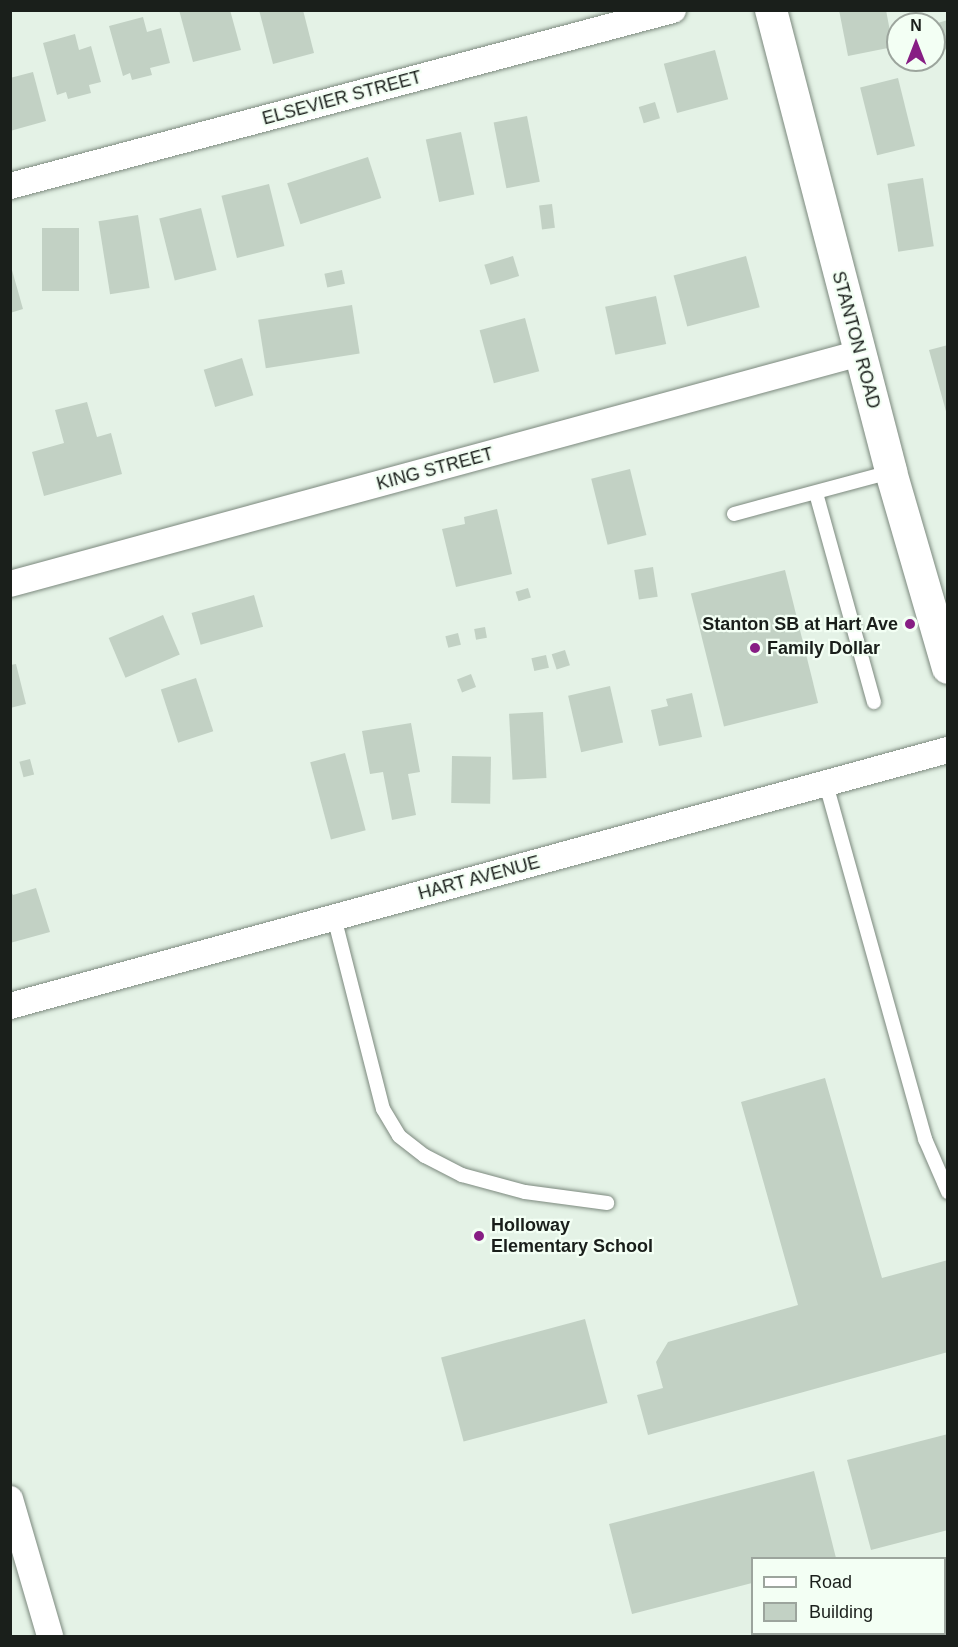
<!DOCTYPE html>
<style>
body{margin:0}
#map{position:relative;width:958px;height:1647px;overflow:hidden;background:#e4f2e6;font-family:Arial,sans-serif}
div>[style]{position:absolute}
.building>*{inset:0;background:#c2d1c4;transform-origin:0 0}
.roads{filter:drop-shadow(0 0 2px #7c897e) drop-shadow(0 0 2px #7c897e)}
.service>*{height:14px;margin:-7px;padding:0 7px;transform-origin:7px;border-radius:7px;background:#fff}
.minor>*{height:26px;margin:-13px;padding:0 13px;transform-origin:13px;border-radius:13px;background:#fff}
.tertiary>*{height:32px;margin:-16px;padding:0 16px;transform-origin:16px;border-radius:16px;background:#fff}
.dots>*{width:16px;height:16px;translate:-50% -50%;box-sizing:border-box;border:3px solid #f3fff4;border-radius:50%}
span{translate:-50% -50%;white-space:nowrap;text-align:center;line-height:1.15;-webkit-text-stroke:4.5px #f3fff4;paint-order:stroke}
.street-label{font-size:18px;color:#1a1f1b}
.poi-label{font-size:18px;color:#1a1f1b;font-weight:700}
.right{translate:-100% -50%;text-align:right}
.left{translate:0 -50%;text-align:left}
.frame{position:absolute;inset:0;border:12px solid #1a1f1b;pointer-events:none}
.legend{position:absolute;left:751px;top:1557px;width:195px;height:78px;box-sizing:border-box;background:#f3fff4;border:2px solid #9ca59d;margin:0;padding:8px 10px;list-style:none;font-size:18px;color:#1a1f1b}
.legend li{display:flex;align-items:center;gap:12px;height:30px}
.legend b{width:30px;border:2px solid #9ca59d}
.north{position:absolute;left:886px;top:12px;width:60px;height:60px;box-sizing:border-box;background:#f3fff4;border:2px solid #9ca59d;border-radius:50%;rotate:0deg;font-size:16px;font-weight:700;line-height:24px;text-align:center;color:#1a1f1b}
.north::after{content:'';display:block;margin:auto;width:21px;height:27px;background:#871e84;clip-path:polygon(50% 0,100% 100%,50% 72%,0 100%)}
</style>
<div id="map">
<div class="building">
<i style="clip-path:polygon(179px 10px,230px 10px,241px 50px,193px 62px)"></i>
<i style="clip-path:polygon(259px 10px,303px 10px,314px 53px,273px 64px)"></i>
<i style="clip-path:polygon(839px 10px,886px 10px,893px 47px,848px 56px)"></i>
<i style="clip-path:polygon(143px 17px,147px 32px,161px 28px,170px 63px,150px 68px,152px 75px,132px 80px,130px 73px,123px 76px,109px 26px)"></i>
<i style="clip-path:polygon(948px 20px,948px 49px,934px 52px,934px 24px)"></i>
<i style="clip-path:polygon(75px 34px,79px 50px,91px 46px,101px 82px,89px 85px,91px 93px,68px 99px,66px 92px,57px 95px,43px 43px)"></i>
<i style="left:715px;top:50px;width:51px;height:53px;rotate:75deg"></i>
<i style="clip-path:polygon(33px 72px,46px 121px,10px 131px,10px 78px)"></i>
<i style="left:898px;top:78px;width:70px;height:39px;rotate:76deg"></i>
<i style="left:655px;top:102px;width:17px;height:17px;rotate:73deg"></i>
<i style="left:527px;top:116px;width:67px;height:34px;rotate:79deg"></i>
<i style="left:461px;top:132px;width:64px;height:36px;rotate:78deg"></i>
<i style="left:368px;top:157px;width:43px;height:85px;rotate:72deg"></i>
<i style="left:923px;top:178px;width:69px;height:36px;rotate:81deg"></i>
<i style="left:269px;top:184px;width:64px;height:49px;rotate:76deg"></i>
<i style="left:552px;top:204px;width:24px;height:13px;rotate:83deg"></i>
<i style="left:201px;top:208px;width:64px;height:43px;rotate:76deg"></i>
<i style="left:138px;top:215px;width:74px;height:40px;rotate:81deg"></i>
<i style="left:42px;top:228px;width:37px;height:63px"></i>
<i style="left:513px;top:256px;width:21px;height:30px;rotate:73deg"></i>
<i style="left:746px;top:256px;width:53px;height:75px;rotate:75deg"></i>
<i style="clip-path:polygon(10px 263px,23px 309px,10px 313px)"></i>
<i style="left:342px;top:270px;width:14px;height:18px;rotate:78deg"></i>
<i style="left:656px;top:296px;width:49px;height:52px;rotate:78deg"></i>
<i style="left:352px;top:305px;width:49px;height:95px;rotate:81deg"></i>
<i style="left:525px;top:318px;width:55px;height:47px;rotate:75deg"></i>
<i style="clip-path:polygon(948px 345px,948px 415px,947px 415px,929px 350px)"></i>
<i style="left:242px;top:358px;width:39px;height:40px;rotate:73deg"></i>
<i style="clip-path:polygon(87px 402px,97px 437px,111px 433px,122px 474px,44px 496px,32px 452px,64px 443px,55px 410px)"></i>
<i style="left:630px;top:469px;width:68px;height:40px;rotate:76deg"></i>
<i style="clip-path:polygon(497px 509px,512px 574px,456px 587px,442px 529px,465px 524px,464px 517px)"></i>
<i style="left:653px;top:567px;width:30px;height:19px;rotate:81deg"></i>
<i style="left:785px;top:570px;width:137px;height:97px;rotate:76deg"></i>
<i style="left:528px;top:588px;width:10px;height:13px;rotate:73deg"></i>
<i style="left:254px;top:595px;width:33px;height:65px;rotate:74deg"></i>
<i style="left:163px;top:615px;width:43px;height:59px;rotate:67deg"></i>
<i style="left:485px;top:627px;width:11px;height:11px;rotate:80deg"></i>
<i style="left:458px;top:633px;width:12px;height:13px;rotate:76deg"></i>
<i style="left:565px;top:650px;width:16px;height:14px;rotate:72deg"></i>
<i style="left:546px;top:655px;width:13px;height:15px;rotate:77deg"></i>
<i style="clip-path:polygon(16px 664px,26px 704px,10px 708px,10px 665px)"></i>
<i style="left:471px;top:674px;width:14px;height:15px;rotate:69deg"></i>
<i style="left:196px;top:678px;width:56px;height:37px;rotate:72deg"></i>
<i style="left:610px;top:686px;width:58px;height:43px;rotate:77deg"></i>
<i style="clip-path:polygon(692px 693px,702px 737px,659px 746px,651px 710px,668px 706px,666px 699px)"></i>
<i style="left:543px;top:712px;width:66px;height:34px;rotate:87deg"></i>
<i style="clip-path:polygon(411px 723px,420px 772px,408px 774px,416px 815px,392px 820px,383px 772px,370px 774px,362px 731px)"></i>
<i style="left:345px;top:753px;width:80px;height:36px;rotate:75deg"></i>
<i style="left:452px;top:756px;width:39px;height:47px;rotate:1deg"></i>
<i style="left:30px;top:759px;width:16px;height:11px;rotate:75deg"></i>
<i style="clip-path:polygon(36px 888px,50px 932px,10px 943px,10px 889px,13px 895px)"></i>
<i style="clip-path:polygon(825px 1078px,882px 1278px,948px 1260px,948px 1352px,648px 1435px,637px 1395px,663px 1388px,656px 1362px,668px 1342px,798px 1305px,741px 1102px)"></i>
<i style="left:585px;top:1319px;width:87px;height:149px;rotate:75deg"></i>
<i style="clip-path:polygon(948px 1434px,948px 1530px,871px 1550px,847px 1460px)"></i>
<i style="clip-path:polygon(814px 1471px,836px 1558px,752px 1558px,752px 1583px,632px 1614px,609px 1524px)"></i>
</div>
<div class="roads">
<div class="service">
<i style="left:816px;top:493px;width:217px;rotate:74.5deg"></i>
<i style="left:734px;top:514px;width:163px;rotate:-15deg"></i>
<i style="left:826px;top:784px;width:369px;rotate:74.4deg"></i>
<i style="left:925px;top:1139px;width:58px;rotate:66.5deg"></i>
<i style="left:334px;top:917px;width:198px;rotate:75.7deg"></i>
<i style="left:383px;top:1109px;width:31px;rotate:59deg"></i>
<i style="left:399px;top:1136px;width:33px;rotate:38deg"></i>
<i style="left:425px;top:1156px;width:42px;rotate:27.2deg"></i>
<i style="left:462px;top:1175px;width:65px;rotate:15.1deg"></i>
<i style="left:525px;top:1192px;width:83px;rotate:7.6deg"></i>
</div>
<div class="minor">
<i style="left:10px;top:186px;width:686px;rotate:-14.87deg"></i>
<i style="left:10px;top:584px;width:881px;rotate:-15.2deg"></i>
<i style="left:10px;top:1006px;width:972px;rotate:-15.27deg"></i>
<i style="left:10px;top:1499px;width:143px;rotate:73.7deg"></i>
</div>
<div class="tertiary">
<i style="left:771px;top:10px;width:477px;rotate:75.4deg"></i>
<i style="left:891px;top:472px;width:204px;rotate:73.8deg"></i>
</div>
</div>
<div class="dots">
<i style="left:910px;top:624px;background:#871e84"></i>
<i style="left:755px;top:648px;background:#871e84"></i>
<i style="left:479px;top:1236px;background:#871e84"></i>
</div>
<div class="street-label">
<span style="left:342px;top:98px;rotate:-15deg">ELSEVIER STREET</span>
<span style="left:856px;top:340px;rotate:75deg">STANTON ROAD</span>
<span style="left:435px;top:469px;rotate:-15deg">KING STREET</span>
<span style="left:479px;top:878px;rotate:-15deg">HART AVENUE</span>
</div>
<div class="poi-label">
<span class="right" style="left:898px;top:624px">Stanton SB at Hart Ave</span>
<span class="left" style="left:767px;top:648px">Family Dollar</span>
<span class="left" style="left:491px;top:1236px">Holloway<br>Elementary School</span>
</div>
<div class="frame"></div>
<ul class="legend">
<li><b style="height:8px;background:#fff"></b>Road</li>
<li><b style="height:16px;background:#c2d1c4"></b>Building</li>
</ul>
<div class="north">N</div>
</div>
